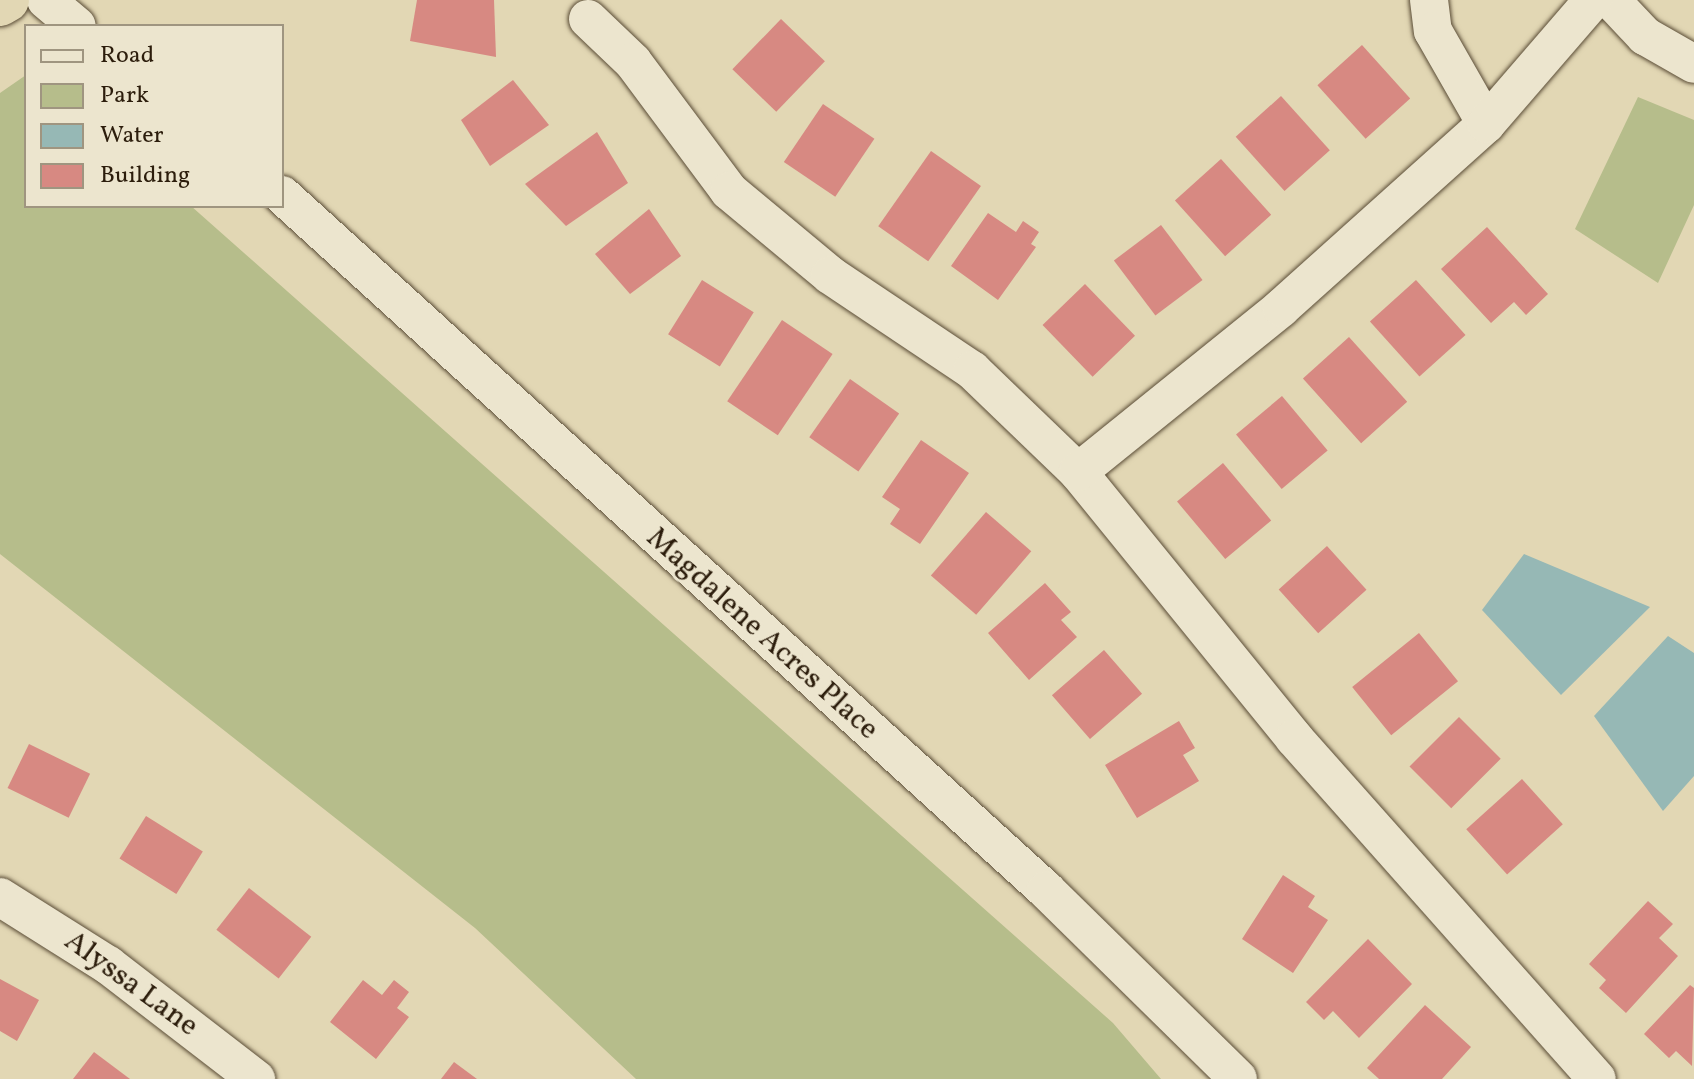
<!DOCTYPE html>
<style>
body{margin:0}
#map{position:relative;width:1694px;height:1079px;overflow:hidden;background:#e2d7b4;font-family:Vollkorn,serif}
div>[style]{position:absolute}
.green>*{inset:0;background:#b6bd8b}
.water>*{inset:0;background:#96b8b5}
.building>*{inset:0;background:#d78982;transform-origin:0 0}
.roads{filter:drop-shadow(0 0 2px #5a4c36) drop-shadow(0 0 2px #5a4c36)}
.street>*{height:38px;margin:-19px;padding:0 19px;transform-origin:19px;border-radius:19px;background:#ece5ce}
.highway>*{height:44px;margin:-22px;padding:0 22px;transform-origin:22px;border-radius:22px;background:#e2d7b4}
span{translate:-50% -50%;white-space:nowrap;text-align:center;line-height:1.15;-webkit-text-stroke:6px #ece5ce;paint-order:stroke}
.street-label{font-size:30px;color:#2c1d0c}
.legend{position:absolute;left:24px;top:24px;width:260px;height:184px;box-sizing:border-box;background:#ece5ce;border:2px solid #9f9580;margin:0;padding:10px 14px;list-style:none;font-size:24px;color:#2c1d0c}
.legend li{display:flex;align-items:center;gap:16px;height:40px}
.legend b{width:40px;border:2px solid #9f9580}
</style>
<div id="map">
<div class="green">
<i style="clip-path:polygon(26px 75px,26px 206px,191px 206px,1113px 1023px,1161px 1079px,636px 1079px,475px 928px,0 554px,0 93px)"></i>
<i style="clip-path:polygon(1638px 97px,1694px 120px,1694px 205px,1658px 283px,1575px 229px)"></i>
</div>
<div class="water">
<i style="clip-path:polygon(1524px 554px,1650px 607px,1561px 695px,1482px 610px)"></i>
<i style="clip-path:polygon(1668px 636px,1694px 653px,1694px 776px,1663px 811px,1594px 716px)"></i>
</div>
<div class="building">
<i style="clip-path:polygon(417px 0,494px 0,496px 57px,410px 41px)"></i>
<i style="left:781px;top:19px;width:61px;height:70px;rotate:44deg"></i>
<i style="left:1362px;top:45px;width:72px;height:60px;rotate:48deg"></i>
<i style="clip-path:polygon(513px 80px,549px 125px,490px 166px,461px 120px)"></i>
<i style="left:1281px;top:96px;width:73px;height:61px;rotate:48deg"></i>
<i style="left:823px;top:104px;width:62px;height:70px;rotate:34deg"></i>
<i style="clip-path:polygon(597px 132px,628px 183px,566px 226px,525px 184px)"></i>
<i style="left:931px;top:151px;width:61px;height:92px;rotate:35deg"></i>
<i style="left:1221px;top:159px;width:75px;height:62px;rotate:48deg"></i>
<i style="clip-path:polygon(649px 209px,681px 256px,630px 294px,595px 254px)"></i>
<i style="clip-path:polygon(988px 213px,1016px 232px,1023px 221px,1039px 232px,1031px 244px,1036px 247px,998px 300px,951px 266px)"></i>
<i style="left:1161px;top:225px;width:69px;height:59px;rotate:53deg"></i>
<i style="clip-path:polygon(1487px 227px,1548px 294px,1526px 315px,1514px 302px,1491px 323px,1441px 269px)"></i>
<i style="left:702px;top:280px;width:61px;height:64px;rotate:32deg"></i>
<i style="left:1416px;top:280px;width:74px;height:62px;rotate:48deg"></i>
<i style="left:1085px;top:284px;width:72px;height:59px;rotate:46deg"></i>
<i style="left:782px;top:320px;width:61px;height:98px;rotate:34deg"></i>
<i style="left:1349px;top:337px;width:87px;height:62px;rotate:48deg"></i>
<i style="left:850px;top:379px;width:60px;height:71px;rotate:35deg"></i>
<i style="left:1282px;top:396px;width:71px;height:60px;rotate:50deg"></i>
<i style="clip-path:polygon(921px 440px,969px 473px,920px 544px,890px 524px,900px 509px,882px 497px)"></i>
<i style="left:1223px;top:463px;width:75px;height:60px;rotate:50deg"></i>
<i style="left:986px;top:512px;width:60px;height:84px;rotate:41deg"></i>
<i style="left:1327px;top:546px;width:59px;height:65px;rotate:48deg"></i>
<i style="clip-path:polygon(1045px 583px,1071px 612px,1061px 620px,1077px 637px,1029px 680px,988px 633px)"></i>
<i style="left:1419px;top:633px;width:62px;height:86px;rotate:51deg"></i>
<i style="left:1104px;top:650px;width:58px;height:69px;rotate:49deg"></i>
<i style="left:1459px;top:717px;width:59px;height:70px;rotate:45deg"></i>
<i style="clip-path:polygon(1179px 721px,1195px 748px,1183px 755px,1199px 781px,1137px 818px,1105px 765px)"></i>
<i style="left:29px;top:744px;width:68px;height:49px;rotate:26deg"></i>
<i style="left:1522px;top:779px;width:61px;height:75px;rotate:48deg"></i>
<i style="left:146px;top:816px;width:67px;height:50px;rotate:32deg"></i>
<i style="clip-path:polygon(1283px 875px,1315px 896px,1308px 907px,1328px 920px,1293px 973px,1242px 939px)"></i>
<i style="left:249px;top:888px;width:79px;height:53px;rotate:38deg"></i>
<i style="clip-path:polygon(1648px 901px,1673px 924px,1659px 938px,1678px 956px,1626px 1013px,1599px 988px,1606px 980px,1589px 964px)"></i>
<i style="clip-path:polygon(1368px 939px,1412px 984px,1359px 1038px,1333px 1011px,1324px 1020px,1306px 1002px)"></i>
<i style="clip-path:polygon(0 979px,39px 1000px,17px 1041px,0 1031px)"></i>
<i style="clip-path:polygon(363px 980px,382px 995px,394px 980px,409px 992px,397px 1008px,409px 1017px,376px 1059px,330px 1022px)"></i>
<i style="clip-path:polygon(1690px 985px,1694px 988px,1692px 1066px,1676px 1051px,1669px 1058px,1644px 1034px)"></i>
<i style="clip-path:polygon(1425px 1005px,1471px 1047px,1442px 1079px,1379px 1079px,1367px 1068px)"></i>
<i style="clip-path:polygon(94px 1052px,130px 1079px,73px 1079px)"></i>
<i style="clip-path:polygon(454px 1062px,477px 1079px,441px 1079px)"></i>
</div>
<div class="roads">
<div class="street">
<i style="left:46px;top:0;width:40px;rotate:40deg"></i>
<i style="left:1429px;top:0;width:31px;rotate:83deg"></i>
<i style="left:1433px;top:31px;width:107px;rotate:60.3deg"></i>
<i style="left:1611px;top:0;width:50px;rotate:46.6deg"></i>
<i style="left:1645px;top:36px;width:56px;rotate:29.7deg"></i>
<i style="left:588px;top:19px;width:62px;rotate:43.7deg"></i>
<i style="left:633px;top:62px;width:161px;rotate:53.3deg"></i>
<i style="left:729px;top:191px;width:131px;rotate:39.7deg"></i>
<i style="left:830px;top:275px;width:171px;rotate:33.8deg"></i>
<i style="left:972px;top:370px;width:147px;rotate:43.9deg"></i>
<i style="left:1078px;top:472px;width:343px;rotate:50.9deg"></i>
<i style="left:1294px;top:738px;width:456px;rotate:48.4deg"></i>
<i style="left:282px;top:195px;width:1033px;rotate:42.29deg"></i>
<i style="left:1046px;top:890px;width:269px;rotate:44.5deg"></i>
<i style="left:1078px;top:472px;width:261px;rotate:-38.9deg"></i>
<i style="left:1281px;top:308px;width:275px;rotate:-41.9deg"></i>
<i style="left:1486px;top:124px;width:164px;rotate:-49.2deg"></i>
<i style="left:0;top:897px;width:128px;rotate:32.2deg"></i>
<i style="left:108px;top:965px;width:187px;rotate:37.6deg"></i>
</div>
<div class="highway">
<i style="left:0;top:4px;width:8px;rotate:-30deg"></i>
</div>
</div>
<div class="street-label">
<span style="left:762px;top:634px;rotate:42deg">Magdalene Acres Place</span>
<span style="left:131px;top:984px;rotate:36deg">Alyssa Lane</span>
</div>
<ul class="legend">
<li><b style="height:10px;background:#ece5ce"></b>Road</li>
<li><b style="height:22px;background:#b6bd8b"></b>Park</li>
<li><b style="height:22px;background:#96b8b5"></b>Water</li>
<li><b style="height:22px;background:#d78982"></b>Building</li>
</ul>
</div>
